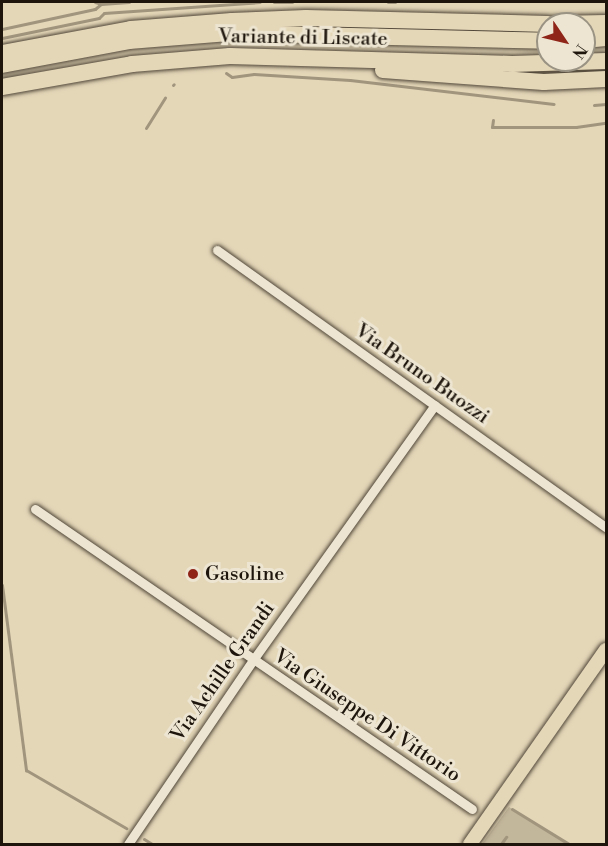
<!DOCTYPE html>
<style>
body{margin:0}
#map{position:relative;width:608px;height:846px;overflow:hidden;background:#e4d7b8;font-family:"Libre Bodoni",serif}
div>[style]{position:absolute}
.green>*{inset:0;background:#c2b69b}
.stream>*{height:3px;margin:-1.5px;padding:0 1.5px;transform-origin:1.5px;border-radius:1.5px;background:#a1957e}
.roads{filter:drop-shadow(0 0 2px #504638) drop-shadow(0 0 2px #504638)}
.street>*{height:9px;margin:-4.5px;padding:0 4.5px;transform-origin:4.5px;border-radius:4.5px;background:#ede5d1}
.primary>*{height:14px;margin:-7px;padding:0 7px;transform-origin:7px;border-radius:7px;background:#e4d7b8}
.highway>*{height:16px;margin:-8px;padding:0 8px;transform-origin:8px;border-radius:8px;background:#e4d7b8}
.dots>*{width:16px;height:16px;translate:-50% -50%;box-sizing:border-box;border:3px solid #ede5d1;border-radius:50%}
span{translate:-50% -50%;white-space:nowrap;text-align:center;line-height:1.15;-webkit-text-stroke:6px #ede5d1;paint-order:stroke}
.street-label{font-size:20px;color:#1e160d}
.poi-label{font-size:20px;color:#1e160d}
.left{translate:0 -50%;text-align:left}
.frame{position:absolute;inset:0;border:3px solid #1e160d;pointer-events:none}
.north{position:absolute;left:536px;top:12px;width:60px;height:60px;box-sizing:border-box;background:#ede5d1;border:2px solid #9a9283;border-radius:50%;rotate:125deg;font-size:16px;font-weight:700;line-height:24px;text-align:center;color:#1e160d}
.north::after{content:'';display:block;margin:auto;width:21px;height:27px;background:#8f2418;clip-path:polygon(50% 0,100% 100%,50% 72%,0 100%)}
</style>
<div id="map">
<div class="green">
<i style="clip-path:polygon(509px 807px,569px 844px,482px 844px)"></i>
</div>
<div class="stream">
<i style="left:95px;top:2px;width:6px;rotate:18deg"></i>
<i style="left:274px;top:2px;width:18px"></i>
<i style="left:388px;top:2px;width:7px"></i>
<i style="left:2px;top:29px;width:95px;rotate:-12.1deg"></i>
<i style="left:95px;top:9px;width:8px;rotate:-40deg"></i>
<i style="left:101px;top:4px;width:28px;rotate:-4deg"></i>
<i style="left:2px;top:38px;width:99px;rotate:-11.7deg"></i>
<i style="left:99px;top:18px;width:7px;rotate:-45deg"></i>
<i style="left:104px;top:13px;width:156px;rotate:-4deg"></i>
<i style="left:226px;top:73px;width:7px;rotate:34deg"></i>
<i style="left:232px;top:77px;width:22px;rotate:-8deg"></i>
<i style="left:254px;top:74px;width:96px;rotate:3.6deg"></i>
<i style="left:350px;top:80px;width:205px;rotate:6.7deg"></i>
<i style="left:173px;top:85px;width:1px;rotate:-45deg"></i>
<i style="left:594px;top:105px;width:12px;rotate:-5deg"></i>
<i style="left:493px;top:120px;width:7px;rotate:98deg"></i>
<i style="left:492px;top:127px;width:84px"></i>
<i style="left:576px;top:127px;width:30px;rotate:-8deg"></i>
<i style="left:146px;top:128px;width:36px;rotate:-58deg"></i>
<i style="left:2px;top:585px;width:187px;rotate:82.6deg"></i>
<i style="left:26px;top:770px;width:116px;rotate:30.1deg"></i>
<i style="left:512px;top:809px;width:67px;rotate:31.6deg"></i>
<i style="left:144px;top:839px;width:9px;rotate:32deg"></i>
<i style="left:501px;top:844px;width:9px;rotate:-54deg"></i>
</div>
<div class="roads">
<div class="street">
<i style="left:217px;top:250px;width:478px;rotate:35.5deg"></i>
<i style="left:35px;top:509px;width:530px;rotate:34.47deg"></i>
<i style="left:128px;top:844px;width:222px;rotate:-55.8deg"></i>
<i style="left:253px;top:660px;width:313px;rotate:-54.5deg"></i>
</div>
<div class="primary">
<i style="left:470px;top:844px;width:237px;rotate:-55deg"></i>
</div>
<div class="highway">
<i style="left:555px;top:24px;width:51px;rotate:-1.1deg"></i>
<i style="left:584px;top:40px;width:22px;rotate:-5deg"></i>
<i style="left:2px;top:53px;width:131px;rotate:-10.5deg"></i>
<i style="left:131px;top:29px;width:101px;rotate:-4.5deg"></i>
<i style="left:232px;top:21px;width:74px;rotate:-2.3deg"></i>
<i style="left:306px;top:18px;width:242px;rotate:1.4deg"></i>
<i style="left:2px;top:65px;width:129px;rotate:-10.7deg"></i>
<i style="left:129px;top:41px;width:100px;rotate:-4.6deg"></i>
<i style="left:229px;top:33px;width:319px;rotate:1.4deg"></i>
<i style="left:383px;top:70px;width:161px;rotate:4.3deg"></i>
<i style="left:544px;top:82px;width:62px;rotate:-2.8deg"></i>
<i style="left:2px;top:87px;width:132px;rotate:-10deg"></i>
<i style="left:132px;top:64px;width:98px;rotate:-4.7deg"></i>
<i style="left:230px;top:56px;width:282px;rotate:1.6deg"></i>
<i style="left:512px;top:64px;width:94px;rotate:-1.8deg"></i>
</div>
</div>
<div class="dots">
<i style="left:193px;top:574px;background:#8f2418"></i>
</div>
<div class="street-label">
<span style="left:303px;top:38px;rotate:1deg">Variante di Liscate</span>
<span style="left:422px;top:374px;rotate:35deg">Via Bruno Buozzi</span>
<span style="left:223px;top:672px;rotate:-55deg">Via Achille Grandi</span>
<span style="left:367px;top:716px;rotate:34deg">Via Giuseppe Di Vittorio</span>
</div>
<div class="poi-label">
<span class="left" style="left:205px;top:574px">Gasoline</span>
</div>
<div class="frame"></div>
<div class="north">N</div>
</div>
